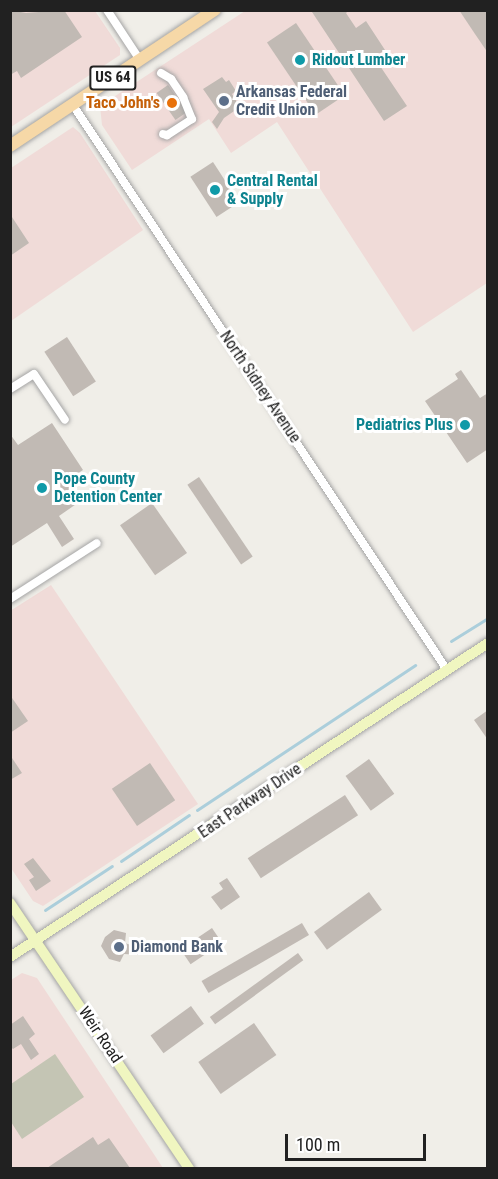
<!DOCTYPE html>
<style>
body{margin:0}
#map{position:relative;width:498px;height:1179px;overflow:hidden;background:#f0eee8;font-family:"Roboto Condensed",sans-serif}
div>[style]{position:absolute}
.commercial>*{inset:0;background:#f0dbd8}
.construction>*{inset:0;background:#c4c5b4}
.stream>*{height:3px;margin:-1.5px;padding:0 1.5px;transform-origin:1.5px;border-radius:1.5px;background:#abcedb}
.building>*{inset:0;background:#c1bab4;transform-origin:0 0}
.roads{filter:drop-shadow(0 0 2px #a5a5a5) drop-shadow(0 0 2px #a5a5a5)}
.minor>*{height:8px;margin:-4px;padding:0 4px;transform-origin:4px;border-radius:4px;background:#fff}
.secondary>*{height:10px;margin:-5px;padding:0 5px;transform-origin:5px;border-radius:5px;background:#f0f6c0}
.primary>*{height:12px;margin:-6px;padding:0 6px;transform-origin:6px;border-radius:6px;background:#f6d8a7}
.dots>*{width:16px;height:16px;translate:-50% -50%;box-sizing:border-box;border:3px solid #fff;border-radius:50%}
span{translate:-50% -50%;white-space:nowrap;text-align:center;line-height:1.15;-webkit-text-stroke:6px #fff;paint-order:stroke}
.shield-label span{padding:2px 4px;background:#fff;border:2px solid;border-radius:4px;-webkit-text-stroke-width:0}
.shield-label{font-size:15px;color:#212121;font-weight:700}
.culture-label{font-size:16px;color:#0d838f;font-weight:700}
.left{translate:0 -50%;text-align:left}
.right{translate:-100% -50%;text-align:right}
.service-label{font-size:16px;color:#4e5e75;font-weight:700}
.food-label{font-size:16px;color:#c56008;font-weight:700}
.street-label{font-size:16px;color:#212121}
.frame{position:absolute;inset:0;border:12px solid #212121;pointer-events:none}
.scale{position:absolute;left:285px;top:1134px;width:141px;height:27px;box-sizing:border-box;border:3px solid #212121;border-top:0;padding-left:8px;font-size:18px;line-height:21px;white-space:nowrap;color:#212121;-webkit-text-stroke:4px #fff;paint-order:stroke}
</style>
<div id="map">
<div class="commercial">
<i style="clip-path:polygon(11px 11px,95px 11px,120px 48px,120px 55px,11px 127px)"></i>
<i style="clip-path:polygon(245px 11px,487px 11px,487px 283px,413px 332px,277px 122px,231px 153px,209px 119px,132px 170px,102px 125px,100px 106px)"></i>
<i style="clip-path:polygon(73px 127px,80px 133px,143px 230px,11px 321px,11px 168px)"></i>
<i style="clip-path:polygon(51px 585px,198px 804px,43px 906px,33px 901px,11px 868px,10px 611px)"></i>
<i style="clip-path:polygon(22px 973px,37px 978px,163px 1168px,11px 1168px,11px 980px)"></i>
</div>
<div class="construction">
<i style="clip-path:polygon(55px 1054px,84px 1097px,22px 1139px,11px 1122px,11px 1084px)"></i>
</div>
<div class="stream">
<i style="left:451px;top:641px;width:44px;rotate:-31.9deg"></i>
<i style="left:197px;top:810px;width:262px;rotate:-33.6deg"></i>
<i style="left:121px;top:861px;width:82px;rotate:-34.1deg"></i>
<i style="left:45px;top:910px;width:80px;rotate:-33.3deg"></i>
</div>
<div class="building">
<i style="clip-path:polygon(10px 10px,26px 13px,64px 10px,82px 37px,21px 78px,17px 71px,10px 75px)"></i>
<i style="clip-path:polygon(315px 10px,349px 10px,346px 13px,356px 28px,366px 21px,385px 50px,374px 57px,407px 106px,384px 121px,312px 12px)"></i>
<i style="clip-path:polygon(459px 10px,488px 10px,488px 53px,475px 34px)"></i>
<i style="left:296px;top:23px;width:87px;height:35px;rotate:56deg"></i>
<i style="clip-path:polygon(222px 77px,226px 82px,229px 80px,236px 91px,232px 94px,240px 107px,224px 118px,217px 129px,212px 122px,219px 112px,203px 89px)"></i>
<i style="left:168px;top:85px;width:33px;height:14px;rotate:55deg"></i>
<i style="left:213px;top:162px;width:48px;height:27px;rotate:57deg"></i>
<i style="clip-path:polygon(10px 214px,29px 243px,10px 256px)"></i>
<i style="left:67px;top:337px;width:53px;height:27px;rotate:57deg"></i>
<i style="clip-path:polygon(461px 370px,480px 398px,488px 393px,488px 449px,467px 463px,425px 401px,458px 379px,455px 374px)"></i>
<i style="clip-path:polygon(52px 423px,83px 470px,69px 479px,82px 500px,59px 516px,74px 539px,62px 547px,47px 523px,10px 547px,10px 434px,18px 445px)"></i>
<i style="left:199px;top:477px;width:96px;height:14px;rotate:56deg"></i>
<i style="left:152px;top:503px;width:61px;height:39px;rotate:55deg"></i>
<i style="clip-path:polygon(10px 695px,28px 721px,10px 733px)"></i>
<i style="clip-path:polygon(488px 710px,488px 740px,474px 720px)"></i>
<i style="clip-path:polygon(10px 755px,22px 773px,10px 780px)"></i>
<i style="left:369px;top:759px;width:43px;height:29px;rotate:54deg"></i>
<i style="left:150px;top:763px;width:45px;height:46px;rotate:56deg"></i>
<i style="left:345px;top:795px;width:24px;height:116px;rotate:57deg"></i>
<i style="clip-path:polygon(33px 858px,51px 881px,36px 891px,29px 880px,34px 877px,24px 864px)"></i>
<i style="clip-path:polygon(227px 878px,240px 897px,221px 910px,211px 897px,223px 889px,219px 883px)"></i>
<i style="left:369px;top:892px;width:22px;height:68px;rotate:54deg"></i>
<i style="left:302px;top:923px;width:14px;height:116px;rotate:60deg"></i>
<i style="left:212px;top:928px;width:18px;height:38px;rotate:56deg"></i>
<i style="clip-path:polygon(114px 930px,126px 933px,125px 943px,142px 949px,140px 955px,124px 954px,120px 962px,109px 959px,101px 946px,105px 937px)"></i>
<i style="left:298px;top:953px;width:9px;height:109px;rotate:54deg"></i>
<i style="left:191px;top:1006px;width:22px;height:50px;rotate:54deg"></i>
<i style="clip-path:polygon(23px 1016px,35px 1034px,29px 1039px,39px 1054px,31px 1060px,21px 1044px,13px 1049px,10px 1046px,10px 1025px)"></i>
<i style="left:254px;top:1023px;width:39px;height:68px;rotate:55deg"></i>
<i style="clip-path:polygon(93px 1137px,98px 1145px,109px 1138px,130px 1168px,47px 1168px)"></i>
</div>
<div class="roads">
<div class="minor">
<i style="left:107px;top:10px;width:60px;rotate:56.6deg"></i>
<i style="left:161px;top:73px;width:12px;rotate:31deg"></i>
<i style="left:171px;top:79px;width:22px;rotate:56deg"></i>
<i style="left:183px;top:97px;width:24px;rotate:68deg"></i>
<i style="left:192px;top:119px;width:30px;rotate:147deg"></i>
<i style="left:167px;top:135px;width:4px;rotate:-166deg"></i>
<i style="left:73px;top:105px;width:678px;rotate:56.5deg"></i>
<i style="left:10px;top:389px;width:28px;rotate:-32deg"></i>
<i style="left:34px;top:374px;width:55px;rotate:56deg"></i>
<i style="left:10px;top:599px;width:103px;rotate:-32.8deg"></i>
</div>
<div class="secondary">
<i style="left:10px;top:903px;width:320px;rotate:56deg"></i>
<i style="left:10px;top:957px;width:572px;rotate:-33.3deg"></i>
</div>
<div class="primary">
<i style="left:10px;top:146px;width:246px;rotate:-33.6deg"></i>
</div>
</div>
<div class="dots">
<i style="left:300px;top:60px;background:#0f9aa8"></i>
<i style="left:224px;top:101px;background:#5c6f8a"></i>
<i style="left:172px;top:103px;background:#e8710a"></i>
<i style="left:215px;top:190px;background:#0f9aa8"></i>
<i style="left:465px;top:425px;background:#0f9aa8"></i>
<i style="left:42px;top:488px;background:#0f9aa8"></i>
<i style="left:119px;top:947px;background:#5c6f8a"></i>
</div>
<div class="shield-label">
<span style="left:113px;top:78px">US 64</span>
</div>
<div class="culture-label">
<span class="left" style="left:312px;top:60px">Ridout Lumber</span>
<span class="left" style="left:227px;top:190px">Central Rental<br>&amp; Supply</span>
<span class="right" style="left:453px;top:425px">Pediatrics Plus</span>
<span class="left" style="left:54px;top:488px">Pope County<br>Detention Center</span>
</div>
<div class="service-label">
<span class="left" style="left:236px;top:101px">Arkansas Federal<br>Credit Union</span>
<span class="left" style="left:131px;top:947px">Diamond Bank</span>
</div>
<div class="food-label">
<span class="right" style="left:160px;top:103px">Taco John's</span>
</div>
<div class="street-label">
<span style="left:260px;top:387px;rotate:56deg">North Sidney Avenue</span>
<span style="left:250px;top:801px;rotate:-34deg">East Parkway Drive</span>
<span style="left:100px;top:1035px;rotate:56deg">Weir Road</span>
</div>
<div class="frame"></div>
<div class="scale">100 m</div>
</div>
